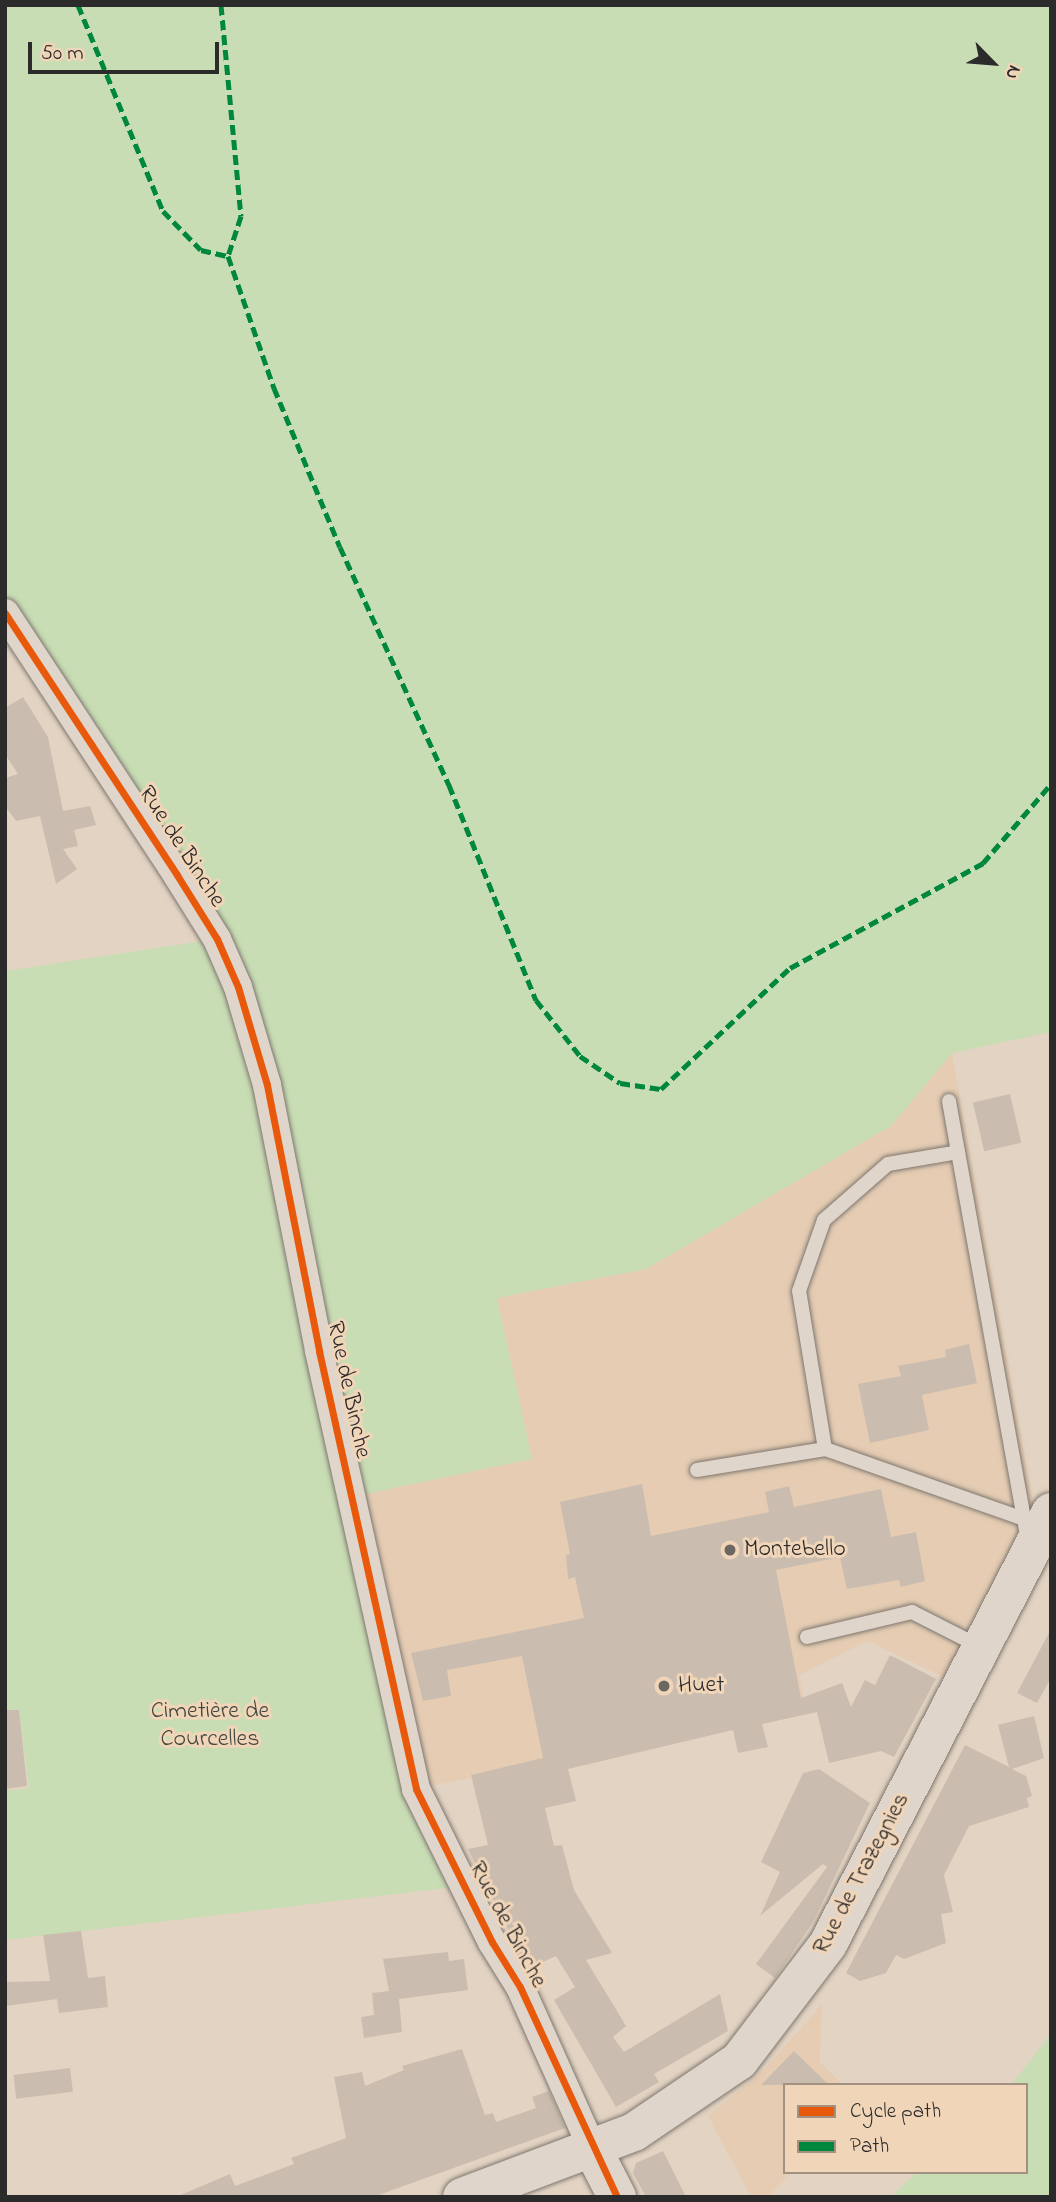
<!DOCTYPE html>
<meta charset="utf-8">
<style>
body{margin:0}
#map{position:relative;width:1056px;height:2202px;overflow:hidden;background:#e3d3c2;font-family:"Indie Flower",sans-serif}
div>[style]{position:absolute}
.built>*{inset:0;background:#e5ccb3}
.green>*{inset:0;background:#c8ddb4}
.building>*{inset:0;background:#cabdaf;transform-origin:0 0}
.roads{filter:drop-shadow(0 0 2px #7e776f) drop-shadow(0 0 2px #7e776f)}
.lane>*{height:14px;margin:-7px;padding:0 7px;transform-origin:7px;border-radius:7px;background:#dfd5ca}
.street>*{height:28px;margin:-14px;padding:0 14px;transform-origin:14px;border-radius:14px;background:#dfd5ca}
.secondary>*{height:38px;margin:-19px;padding:0 19px;transform-origin:19px;border-radius:19px;background:#dfd5ca}
.quiet>*{height:5px;margin-top:-2.5px;transform-origin:0;background:repeating-linear-gradient(90deg,#00873e 0 10px,transparent 0 15px)}
.cycleway>*{height:7px;margin:-3.5px;padding:0 3.5px;transform-origin:3.5px;border-radius:3.5px;background:#e8590c}
.dots>*{width:19px;height:19px;translate:-50% -50%;box-sizing:border-box;border:4px solid #f1d5b8;border-radius:50%}
span{translate:-50% -50%;white-space:nowrap;text-align:center;line-height:1.15;-webkit-text-stroke:6px #f1d5b8;paint-order:stroke}
.street-label{font-size:24px;color:#2b2b2b}
.poi-label{font-size:24px;color:#2b2b2b}
.left{translate:0 -50%;text-align:left}
.park-label{font-size:24px;color:#3f473e}
.frame{position:absolute;inset:0;border:7px solid #2b2b2b;pointer-events:none}
.legend{position:absolute;left:783px;top:2083px;width:245px;height:91px;box-sizing:border-box;background:#f1d5b8;border:2px solid #a29180;margin:0;padding:9px 12px;list-style:none;font-size:21px;color:#2b2b2b}
.legend li{display:flex;align-items:center;gap:14px;height:35px}
.legend b{width:35px;border:2px solid #a29180}
.north{position:absolute;left:958px;top:28px;width:70px;height:70px;-webkit-text-stroke:5px #f1d5b8;paint-order:stroke;rotate:115deg;font-size:19px;font-weight:700;line-height:28px;text-align:center;color:#2b2b2b}
.north::after{content:'';display:block;margin:auto;width:24px;height:32px;background:#2b2b2b;clip-path:polygon(50% 0,100% 100%,50% 72%,0 100%)}
.scale{position:absolute;left:28px;top:42px;width:191px;height:32px;box-sizing:border-box;border:4px solid #2b2b2b;border-top:0;padding-left:9px;font-size:21px;line-height:24px;white-space:nowrap;color:#2b2b2b;-webkit-text-stroke:5px #f1d5b8;paint-order:stroke}
</style>
<div id="map">
<div class="built">
<i style="clip-path:polygon(952px 1053px,1039px 1535px,961px 1685px,868px 1641px,799px 1675px,806px 1709px,416px 1789px,351px 1497px,532px 1459px,497px 1298px,646px 1269px,891px 1126px)"></i>
<i style="clip-path:polygon(822px 2004px,820px 2062px,843px 2085px,785px 2085px,785px 2172px,792px 2172px,768px 2197px,751px 2197px,708px 2116px,764px 2070px)"></i>
</div>
<div class="green">
<i style="clip-path:polygon(5px 5px,1051px 5px,1051px 1032px,952px 1053px,891px 1126px,646px 1269px,497px 1298px,532px 1459px,351px 1497px,416px 1789px,463px 1886px,5px 1940px,5px 1791px,29px 1788px,20px 1719px,5px 1721px,5px 971px,216px 939px,5px 613px)"></i>
<i style="clip-path:polygon(1051px 2034px,1051px 2197px,891px 2197px,917px 2172px,1026px 2172px,1026px 2085px,1011px 2085px)"></i>
</div>
<div class="building">
<i style="clip-path:polygon(23px 697px,48px 737px,63px 811px,90px 806px,96px 825px,74px 830px,78px 846px,63px 849px,77px 869px,56px 884px,40px 816px,16px 821px,5px 806px,5px 778px,18px 774px,5px 754px,5px 708px)"></i>
<i style="left:1010px;top:1094px;width:50px;height:38px;rotate:77deg"></i>
<i style="clip-path:polygon(969px 1344px,977px 1383px,922px 1395px,929px 1430px,870px 1443px,858px 1384px,901px 1376px,898px 1366px,946px 1357px,945px 1350px)"></i>
<i style="clip-path:polygon(642px 1484px,651px 1536px,769px 1512px,765px 1492px,789px 1486px,794px 1507px,881px 1489px,891px 1537px,916px 1532px,925px 1581px,901px 1587px,899px 1580px,847px 1589px,840px 1557px,776px 1570px,801px 1698px,842px 1683px,851px 1707px,865px 1680px,875px 1685px,890px 1655px,936px 1679px,894px 1757px,881px 1751px,829px 1763px,817px 1712px,762px 1724px,768px 1747px,738px 1753px,733px 1730px,568px 1769px,576px 1801px,545px 1808px,554px 1846px,562px 1845px,574px 1890px,612px 1953px,586px 1960px,626px 2026px,613px 2037px,624px 2052px,720px 1994px,728px 2031px,654px 2074px,659px 2082px,616px 2107px,554px 2000px,575px 1987px,556px 1956px,528px 1969px,468px 1849px,488px 1845px,471px 1775px,543px 1758px,522px 1656px,447px 1670px,451px 1696px,423px 1701px,411px 1653px,584px 1618px,575px 1577px,568px 1579px,566px 1555px,570px 1554px,560px 1502px)"></i>
<i style="clip-path:polygon(1051px 1629px,1051px 1678px,1037px 1703px,1017px 1693px)"></i>
<i style="clip-path:polygon(5px 1710px,19px 1710px,27px 1786px,5px 1789px)"></i>
<i style="clip-path:polygon(1034px 1716px,1044px 1758px,1012px 1769px,1026px 1776px,1032px 1796px,1027px 1798px,1029px 1807px,969px 1826px,944px 1875px,953px 1912px,941px 1914px,946px 1943px,904px 1959px,896px 1955px,886px 1973px,860px 1981px,846px 1973px,965px 1745px,1009px 1767px,998px 1725px)"></i>
<i style="clip-path:polygon(819px 1769px,870px 1803px,813px 1922px,775px 1978px,756px 1964px,827px 1867px,823px 1864px,760px 1916px,780px 1872px,761px 1862px,803px 1773px)"></i>
<i style="clip-path:polygon(81px 1931px,88px 1978px,105px 1976px,108px 2007px,59px 2013px,57px 1999px,6px 2006px,7px 1982px,50px 1981px,43px 1935px)"></i>
<i style="clip-path:polygon(448px 1952px,449px 1961px,464px 1959px,468px 1990px,399px 1999px,402px 2032px,364px 2038px,361px 2017px,374px 2015px,372px 1993px,389px 1991px,383px 1959px)"></i>
<i style="clip-path:polygon(462px 2049px,485px 2115px,493px 2113px,496px 2122px,536px 2108px,532px 2097px,549px 2091px,565px 2128px,373px 2197px,176px 2197px,230px 2174px,235px 2186px,294px 2164px,291px 2158px,346px 2138px,334px 2077px,362px 2072px,365px 2086px,404px 2070px,402px 2066px)"></i>
<i style="clip-path:polygon(794px 2051px,829px 2085px,761px 2085px)"></i>
<i style="left:70px;top:2068px;width:24px;height:57px;rotate:83deg"></i>
<i style="clip-path:polygon(663px 2151px,686px 2197px,646px 2197px,633px 2173px,636px 2163px)"></i>
</div>
<div class="roads">
<div class="lane">
<i style="left:949px;top:1101px;width:52px;rotate:80deg"></i>
<i style="left:697px;top:1470px;width:130px;rotate:-9.3deg"></i>
<i style="left:1024px;top:1519px;width:211px;rotate:-160.6deg"></i>
<i style="left:825px;top:1449px;width:160px;rotate:-99.3deg"></i>
<i style="left:799px;top:1291px;width:75px;rotate:-70.6deg"></i>
<i style="left:824px;top:1220px;width:85px;rotate:-41.2deg"></i>
<i style="left:888px;top:1164px;width:71px;rotate:-9.7deg"></i>
<i style="left:958px;top:1152px;width:394px;rotate:79.8deg"></i>
<i style="left:807px;top:1637px;width:108px;rotate:-13.4deg"></i>
<i style="left:912px;top:1612px;width:75px;rotate:26.9deg"></i>
</div>
<div class="street">
<i style="left:5px;top:613px;width:313px;rotate:56.7deg"></i>
<i style="left:177px;top:875px;width:75px;rotate:58deg"></i>
<i style="left:217px;top:939px;width:52px;rotate:66.4deg"></i>
<i style="left:238px;top:987px;width:102px;rotate:73.5deg"></i>
<i style="left:267px;top:1085px;width:271px;rotate:78.9deg"></i>
<i style="left:319px;top:1351px;width:449px;rotate:77.5deg"></i>
<i style="left:416px;top:1789px;width:171px;rotate:63.6deg"></i>
<i style="left:492px;top:1942px;width:53px;rotate:58.1deg"></i>
<i style="left:520px;top:1987px;width:179px;rotate:65.9deg"></i>
</div>
<div class="secondary">
<i style="left:593px;top:2150px;width:53px;rotate:62.9deg"></i>
<i style="left:462px;top:2197px;width:184px;rotate:-20.7deg"></i>
<i style="left:634px;top:2132px;width:127px;rotate:-34.1deg"></i>
<i style="left:739px;top:2061px;width:147px;rotate:-52.7deg"></i>
<i style="left:828px;top:1944px;width:486px;rotate:-62.7deg"></i>
</div>
</div>
<div class="quiet">
<i style="left:78px;top:5px;width:223px;rotate:67.6deg"></i>
<i style="left:163px;top:211px;width:54px;rotate:45.7deg"></i>
<i style="left:201px;top:250px;width:28px;rotate:13deg"></i>
<i style="left:221px;top:5px;width:212px;rotate:84.6deg"></i>
<i style="left:241px;top:216px;width:42px;rotate:108deg"></i>
<i style="left:228px;top:256px;width:140px;rotate:70.8deg"></i>
<i style="left:274px;top:388px;width:172px;rotate:67.5deg"></i>
<i style="left:340px;top:547px;width:262px;rotate:65.4deg"></i>
<i style="left:449px;top:785px;width:232px;rotate:68deg"></i>
<i style="left:536px;top:1000px;width:71px;rotate:51.8deg"></i>
<i style="left:580px;top:1056px;width:48px;rotate:34deg"></i>
<i style="left:620px;top:1083px;width:41px;rotate:8.3deg"></i>
<i style="left:661px;top:1089px;width:177px;rotate:-43.2deg"></i>
<i style="left:790px;top:968px;width:220px;rotate:-28.5deg"></i>
<i style="left:983px;top:863px;width:104px;rotate:-49.3deg"></i>
</div>
<div class="cycleway">
<i style="left:5px;top:613px;width:313px;rotate:56.7deg"></i>
<i style="left:177px;top:875px;width:75px;rotate:58deg"></i>
<i style="left:217px;top:939px;width:52px;rotate:66.4deg"></i>
<i style="left:238px;top:987px;width:102px;rotate:73.5deg"></i>
<i style="left:267px;top:1085px;width:271px;rotate:78.9deg"></i>
<i style="left:319px;top:1351px;width:449px;rotate:77.5deg"></i>
<i style="left:416px;top:1789px;width:171px;rotate:63.6deg"></i>
<i style="left:492px;top:1942px;width:53px;rotate:58.1deg"></i>
<i style="left:520px;top:1987px;width:231px;rotate:65.2deg"></i>
</div>
<div class="dots">
<i style="left:730px;top:1550px;background:#6b6660"></i>
<i style="left:664px;top:1686px;background:#6b6660"></i>
</div>
<div class="street-label">
<span style="left:181px;top:847px;rotate:57deg">Rue de Binche</span>
<span style="left:348px;top:1390px;rotate:78deg">Rue de Binche</span>
<span style="left:862px;top:1874px;rotate:-62deg">Rue de Trazegnies</span>
<span style="left:507px;top:1925px;rotate:62deg">Rue de Binche</span>
</div>
<div class="poi-label">
<span class="left" style="left:744px;top:1550px">Montebello</span>
<span class="left" style="left:678px;top:1686px">Huet</span>
</div>
<div class="park-label">
<span style="left:210px;top:1726px">Cimetière de<br>Courcelles</span>
</div>
<div class="frame"></div>
<ul class="legend">
<li><b style="height:9px;background:#e8590c"></b>Cycle path</li>
<li><b style="height:9px;background:#00873e"></b>Path</li>
</ul>
<div class="north">N</div>
<div class="scale">50 m</div>
</div>
